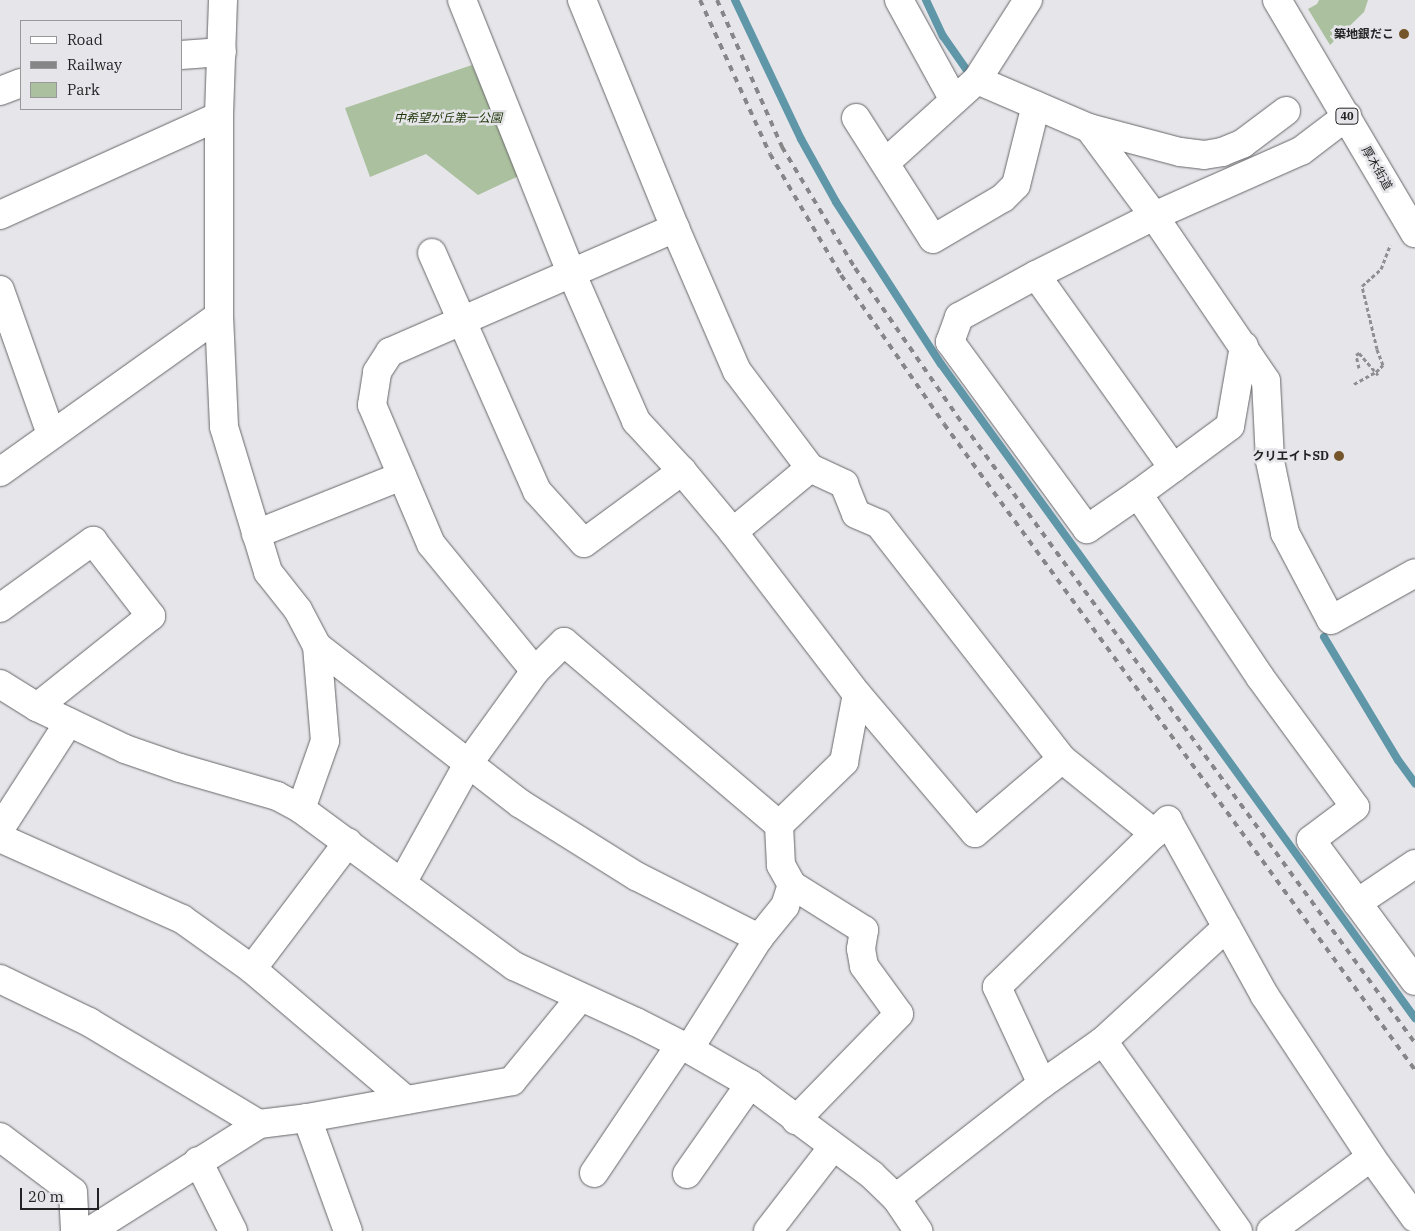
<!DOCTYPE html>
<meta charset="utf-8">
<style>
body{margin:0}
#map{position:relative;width:1415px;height:1231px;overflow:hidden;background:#e6e6ea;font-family:"IBM Plex Serif","Noto Sans JP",serif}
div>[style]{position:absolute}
.green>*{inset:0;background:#abc09e}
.stream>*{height:8px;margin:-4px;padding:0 4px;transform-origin:4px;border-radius:4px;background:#5f97a9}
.path>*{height:3px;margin-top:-1.5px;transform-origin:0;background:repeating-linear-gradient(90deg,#8f8e91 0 4px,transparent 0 6.5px)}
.roads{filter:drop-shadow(0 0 1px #66666a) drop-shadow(0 0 1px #66666a)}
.street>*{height:28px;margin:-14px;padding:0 14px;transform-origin:14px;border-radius:14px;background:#fff}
.primary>*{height:28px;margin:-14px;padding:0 14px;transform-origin:14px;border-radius:14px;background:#fff}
.rail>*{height:4px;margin-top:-2px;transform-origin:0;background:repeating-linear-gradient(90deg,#868588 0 6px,transparent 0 12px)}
.dots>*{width:14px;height:14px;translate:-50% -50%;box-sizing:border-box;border:2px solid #e6e6ea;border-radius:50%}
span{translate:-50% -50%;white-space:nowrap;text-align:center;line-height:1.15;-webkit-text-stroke:5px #e6e6ea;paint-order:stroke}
.shield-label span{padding:1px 4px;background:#e6e6ea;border:1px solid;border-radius:4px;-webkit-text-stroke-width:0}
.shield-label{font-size:11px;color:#232224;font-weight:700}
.poi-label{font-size:12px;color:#232224;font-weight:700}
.right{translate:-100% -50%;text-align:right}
.park-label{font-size:12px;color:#1d3406;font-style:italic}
.street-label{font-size:12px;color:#232224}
.legend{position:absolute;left:20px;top:20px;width:162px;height:90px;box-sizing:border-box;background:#e6e6ea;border:1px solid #98989b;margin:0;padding:6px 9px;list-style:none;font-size:15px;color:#232224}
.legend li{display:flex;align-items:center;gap:10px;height:25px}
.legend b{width:25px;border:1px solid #98989b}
.scale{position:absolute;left:20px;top:1188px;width:79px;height:22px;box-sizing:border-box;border:2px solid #232224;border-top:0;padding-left:6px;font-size:15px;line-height:18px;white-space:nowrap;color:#232224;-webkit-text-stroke:4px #e6e6ea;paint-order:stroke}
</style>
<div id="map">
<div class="green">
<i style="clip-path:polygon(1319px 0,1368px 0,1364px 12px,1330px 45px,1308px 9px,1317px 4px)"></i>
<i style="clip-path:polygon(472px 65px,521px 175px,478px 195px,426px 154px,370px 177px,345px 108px)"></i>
</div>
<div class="stream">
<i style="left:735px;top:0;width:154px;rotate:64.6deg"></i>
<i style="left:801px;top:139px;width:72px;rotate:60.9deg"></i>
<i style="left:836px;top:202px;width:193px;rotate:57.1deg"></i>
<i style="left:941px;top:364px;width:808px;rotate:54.07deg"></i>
<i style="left:926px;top:0;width:40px;rotate:65deg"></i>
<i style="left:943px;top:36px;width:40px;rotate:55.1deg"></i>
<i style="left:1324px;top:637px;width:144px;rotate:59deg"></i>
<i style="left:1398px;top:760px;width:29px;rotate:54deg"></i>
</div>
<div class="path">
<i style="left:1359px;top:368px;width:13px;rotate:-103deg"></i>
<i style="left:1356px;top:355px;width:4px;rotate:-34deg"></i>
<i style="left:1359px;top:353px;width:29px;rotate:49deg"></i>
<i style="left:1354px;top:384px;width:25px;rotate:-29deg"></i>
<i style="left:1376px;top:372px;width:10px;rotate:-45deg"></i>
<i style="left:1383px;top:365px;width:17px;rotate:-111deg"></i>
<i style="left:1377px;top:349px;width:65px;rotate:-103.4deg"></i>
<i style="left:1362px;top:286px;width:25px;rotate:-42deg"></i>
<i style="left:1381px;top:269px;width:26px;rotate:-69deg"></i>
</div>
<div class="roads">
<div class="street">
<i style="left:223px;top:0;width:116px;rotate:92deg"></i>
<i style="left:219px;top:116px;width:200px;rotate:90deg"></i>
<i style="left:219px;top:316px;width:111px;rotate:87.4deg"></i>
<i style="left:224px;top:427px;width:152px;rotate:73.1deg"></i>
<i style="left:268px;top:572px;width:48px;rotate:51.7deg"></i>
<i style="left:298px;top:610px;width:41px;rotate:62.2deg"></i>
<i style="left:317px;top:646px;width:95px;rotate:85.2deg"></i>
<i style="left:325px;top:741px;width:72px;rotate:109.4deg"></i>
<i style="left:462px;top:0;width:293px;rotate:68.2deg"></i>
<i style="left:571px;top:272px;width:163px;rotate:66.4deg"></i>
<i style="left:636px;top:421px;width:68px;rotate:47.4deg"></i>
<i style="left:682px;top:471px;width:80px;rotate:50.1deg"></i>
<i style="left:733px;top:532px;width:204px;rotate:52.6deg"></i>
<i style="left:857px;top:694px;width:182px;rotate:49.7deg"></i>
<i style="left:975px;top:833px;width:114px;rotate:-40.4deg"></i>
<i style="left:582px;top:0;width:246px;rotate:67.8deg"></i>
<i style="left:675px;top:228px;width:156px;rotate:66.6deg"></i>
<i style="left:737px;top:371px;width:121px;rotate:53deg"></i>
<i style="left:810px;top:468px;width:38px;rotate:25deg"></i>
<i style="left:844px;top:484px;width:32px;rotate:68deg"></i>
<i style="left:856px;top:514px;width:25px;rotate:23deg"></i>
<i style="left:879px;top:524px;width:298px;rotate:52.1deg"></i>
<i style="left:1062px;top:759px;width:119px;rotate:38.9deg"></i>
<i style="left:899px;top:0;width:114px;rotate:61.2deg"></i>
<i style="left:181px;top:55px;width:41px;rotate:-4.2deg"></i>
<i style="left:977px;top:80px;width:122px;rotate:23.2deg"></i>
<i style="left:1089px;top:128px;width:94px;rotate:14.8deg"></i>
<i style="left:1180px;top:152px;width:24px;rotate:7deg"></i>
<i style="left:1204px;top:155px;width:18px;rotate:-9deg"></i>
<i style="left:1222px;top:152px;width:22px;rotate:-22deg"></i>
<i style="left:1242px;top:144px;width:55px;rotate:-36.9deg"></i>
<i style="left:0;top:91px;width:22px;rotate:-21deg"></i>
<i style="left:856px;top:118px;width:143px;rotate:57.5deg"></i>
<i style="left:933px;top:239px;width:81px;rotate:-30.4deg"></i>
<i style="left:1003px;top:198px;width:18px;rotate:-45deg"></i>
<i style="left:1016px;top:185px;width:82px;rotate:-76deg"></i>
<i style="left:1089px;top:128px;width:109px;rotate:53.5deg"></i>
<i style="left:1154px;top:216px;width:199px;rotate:55.8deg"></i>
<i style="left:1266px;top:381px;width:80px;rotate:87.1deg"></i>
<i style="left:1270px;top:461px;width:74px;rotate:78.2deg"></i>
<i style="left:1285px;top:533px;width:98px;rotate:62.1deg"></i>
<i style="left:1331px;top:620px;width:96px;rotate:-29.2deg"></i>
<i style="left:885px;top:163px;width:124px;rotate:-42.1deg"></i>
<i style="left:977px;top:80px;width:95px;rotate:-57.5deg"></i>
<i style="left:0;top:215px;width:240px;rotate:-24.3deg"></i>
<i style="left:432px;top:253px;width:260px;rotate:66.2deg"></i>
<i style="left:537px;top:491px;width:70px;rotate:47.9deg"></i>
<i style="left:584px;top:543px;width:122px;rotate:-36.3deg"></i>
<i style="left:1036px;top:275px;width:237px;rotate:54.6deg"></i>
<i style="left:0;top:290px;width:153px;rotate:70.5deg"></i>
<i style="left:1244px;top:346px;width:81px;rotate:99.9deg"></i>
<i style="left:1230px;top:426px;width:114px;rotate:143.5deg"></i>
<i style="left:1138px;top:494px;width:62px;rotate:145.5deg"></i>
<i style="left:1087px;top:529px;width:232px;rotate:-126.2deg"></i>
<i style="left:950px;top:342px;width:27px;rotate:-70deg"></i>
<i style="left:959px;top:317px;width:88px;rotate:-28.6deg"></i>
<i style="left:1036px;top:275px;width:132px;rotate:-26.6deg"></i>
<i style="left:1154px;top:216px;width:161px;rotate:-23.9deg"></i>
<i style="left:1301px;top:151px;width:58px;rotate:-37.3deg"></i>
<i style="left:0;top:472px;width:269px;rotate:-35.5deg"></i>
<i style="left:1138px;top:494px;width:220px;rotate:56.3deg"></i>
<i style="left:1260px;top:677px;width:161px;rotate:53.8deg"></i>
<i style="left:1355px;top:807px;width:55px;rotate:143.1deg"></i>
<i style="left:1311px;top:840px;width:175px;rotate:53.6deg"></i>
<i style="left:733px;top:532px;width:100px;rotate:-39.7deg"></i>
<i style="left:256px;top:534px;width:157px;rotate:-21.7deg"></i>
<i style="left:0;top:608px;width:115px;rotate:-35.8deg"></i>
<i style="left:93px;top:541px;width:95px;rotate:52.3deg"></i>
<i style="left:151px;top:616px;width:146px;rotate:141.4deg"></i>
<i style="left:317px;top:646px;width:258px;rotate:37.8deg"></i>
<i style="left:521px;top:804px;width:136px;rotate:32.1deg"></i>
<i style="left:636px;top:876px;width:138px;rotate:26.8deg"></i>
<i style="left:535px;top:671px;width:164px;rotate:-129.3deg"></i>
<i style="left:431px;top:544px;width:151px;rotate:-113deg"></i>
<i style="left:372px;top:405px;width:33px;rotate:-81deg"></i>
<i style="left:377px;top:372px;width:24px;rotate:-57deg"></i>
<i style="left:390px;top:352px;width:311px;rotate:-23.5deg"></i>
<i style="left:0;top:684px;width:44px;rotate:31.9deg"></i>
<i style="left:37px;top:707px;width:98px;rotate:25.5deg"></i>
<i style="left:125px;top:749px;width:58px;rotate:19.1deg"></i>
<i style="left:180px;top:768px;width:101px;rotate:16.1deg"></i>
<i style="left:277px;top:796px;width:27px;rotate:28deg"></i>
<i style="left:301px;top:809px;width:265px;rotate:36.4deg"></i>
<i style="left:514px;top:966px;width:134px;rotate:24.7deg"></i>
<i style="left:636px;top:1022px;width:59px;rotate:27deg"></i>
<i style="left:689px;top:1049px;width:70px;rotate:29.8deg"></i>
<i style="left:750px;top:1084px;width:152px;rotate:36.7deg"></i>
<i style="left:872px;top:1175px;width:33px;rotate:44deg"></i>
<i style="left:896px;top:1198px;width:40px;rotate:56deg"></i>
<i style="left:1168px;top:821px;width:200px;rotate:61deg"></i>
<i style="left:1265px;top:996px;width:193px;rotate:56.6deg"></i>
<i style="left:1371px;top:1157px;width:75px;rotate:54.2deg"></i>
<i style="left:0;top:829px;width:127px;rotate:-57.2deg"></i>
<i style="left:0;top:838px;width:199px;rotate:24deg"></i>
<i style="left:182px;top:919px;width:86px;rotate:35.5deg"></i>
<i style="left:252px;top:969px;width:202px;rotate:40.4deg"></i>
<i style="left:402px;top:883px;width:136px;rotate:-61deg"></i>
<i style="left:468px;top:764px;width:115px;rotate:-54.2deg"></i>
<i style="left:535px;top:671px;width:41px;rotate:-45deg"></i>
<i style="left:564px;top:642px;width:282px;rotate:40.4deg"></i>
<i style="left:792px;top:885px;width:85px;rotate:32deg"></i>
<i style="left:864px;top:930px;width:19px;rotate:99deg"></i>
<i style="left:861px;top:949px;width:17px;rotate:80deg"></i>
<i style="left:864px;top:966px;width:59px;rotate:53.9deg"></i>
<i style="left:899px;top:1014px;width:148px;rotate:134.2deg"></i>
<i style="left:1357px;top:903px;width:70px;rotate:-33.9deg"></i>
<i style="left:252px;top:969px;width:159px;rotate:-52.9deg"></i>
<i style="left:0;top:979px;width:99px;rotate:25.8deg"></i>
<i style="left:89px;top:1022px;width:198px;rotate:31deg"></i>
<i style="left:1103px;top:1041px;width:233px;rotate:54.6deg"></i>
<i style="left:689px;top:1049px;width:131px;rotate:-57.8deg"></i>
<i style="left:759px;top:938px;width:41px;rotate:-50.9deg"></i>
<i style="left:785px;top:906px;width:22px;rotate:-72deg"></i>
<i style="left:792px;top:885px;width:23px;rotate:-119deg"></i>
<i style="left:781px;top:865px;width:40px;rotate:-92.9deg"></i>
<i style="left:779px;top:825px;width:91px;rotate:-44.1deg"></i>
<i style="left:844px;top:762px;width:69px;rotate:-79.2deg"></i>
<i style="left:1042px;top:1084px;width:107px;rotate:-114.9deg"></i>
<i style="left:997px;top:987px;width:239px;rotate:-44.3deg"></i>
<i style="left:307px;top:1118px;width:120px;rotate:70.1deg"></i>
<i style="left:0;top:1137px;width:91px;rotate:37deg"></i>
<i style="left:73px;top:1192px;width:39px;rotate:87deg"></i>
<i style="left:198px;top:1161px;width:78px;rotate:63.4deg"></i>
<i style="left:594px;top:1173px;width:154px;rotate:-56.1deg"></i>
<i style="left:687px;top:1174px;width:110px;rotate:-55deg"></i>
<i style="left:896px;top:1198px;width:185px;rotate:-38deg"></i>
<i style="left:1042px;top:1084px;width:75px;rotate:-35.2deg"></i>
<i style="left:1103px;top:1041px;width:168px;rotate:-42.6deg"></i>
<i style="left:90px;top:1231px;width:200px;rotate:-32.3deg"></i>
<i style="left:259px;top:1124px;width:48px;rotate:-7.1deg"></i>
<i style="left:307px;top:1118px;width:208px;rotate:-10.2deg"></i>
<i style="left:512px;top:1081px;width:107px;rotate:-50.7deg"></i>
<i style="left:768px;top:1231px;width:106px;rotate:-52.3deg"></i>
<i style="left:1271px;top:1231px;width:124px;rotate:-36.5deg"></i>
</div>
<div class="primary">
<i style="left:1277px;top:0;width:271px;rotate:59.4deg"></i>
</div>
</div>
<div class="rail">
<i style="left:700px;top:0;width:169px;rotate:65.6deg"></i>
<i style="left:770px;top:154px;width:140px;rotate:59.6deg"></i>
<i style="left:841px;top:275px;width:181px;rotate:55.3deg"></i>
<i style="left:944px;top:424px;width:799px;rotate:53.9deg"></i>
<i style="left:717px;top:0;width:161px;rotate:66.1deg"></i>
<i style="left:782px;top:147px;width:141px;rotate:58.9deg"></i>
<i style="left:855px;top:268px;width:180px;rotate:55.4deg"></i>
<i style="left:957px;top:416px;width:776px;rotate:53.85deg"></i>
</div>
<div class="dots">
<i style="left:1404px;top:34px;background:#75562b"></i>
<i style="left:1339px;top:456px;background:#75562b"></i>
</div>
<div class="shield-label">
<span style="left:1347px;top:116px">40</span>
</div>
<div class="poi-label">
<span class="right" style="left:1394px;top:34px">築地銀だこ</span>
<span class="right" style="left:1329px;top:456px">クリエイトSD</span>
</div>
<div class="park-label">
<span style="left:448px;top:118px">中希望が丘第一公園</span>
</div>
<div class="street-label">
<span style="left:1377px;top:168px;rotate:60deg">厚木街道</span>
</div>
<ul class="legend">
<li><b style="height:6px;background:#fff"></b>Road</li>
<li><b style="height:6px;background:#868588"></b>Railway</li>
<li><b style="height:14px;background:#abc09e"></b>Park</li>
</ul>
<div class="scale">20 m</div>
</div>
